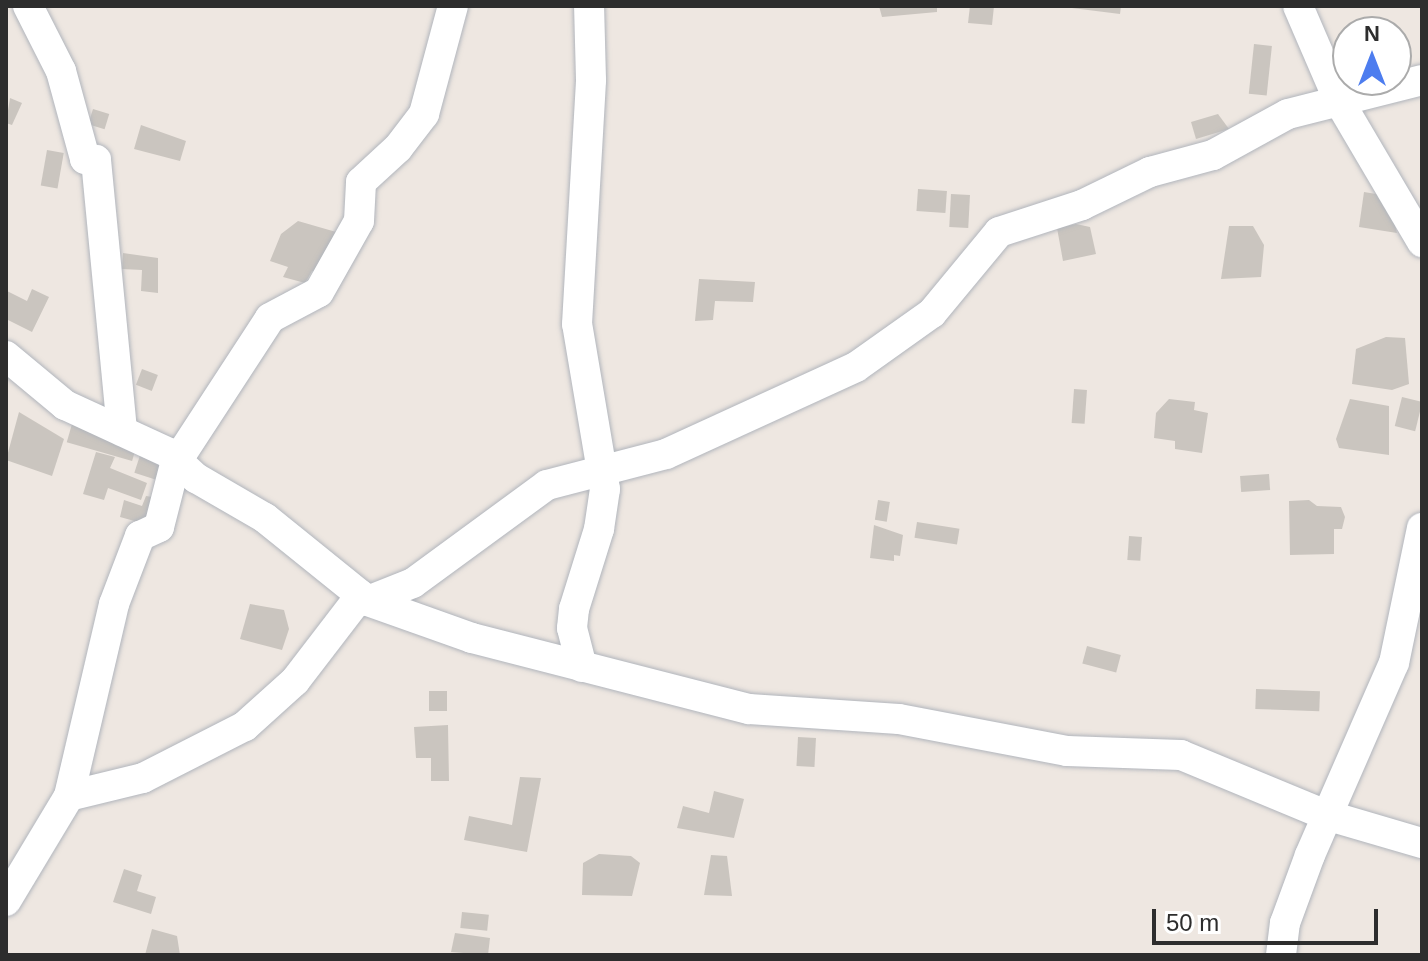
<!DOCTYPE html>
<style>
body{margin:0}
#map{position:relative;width:1428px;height:961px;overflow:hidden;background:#eee7e1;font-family:Arial,sans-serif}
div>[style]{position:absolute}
.building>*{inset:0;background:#cac5bf;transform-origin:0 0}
.roads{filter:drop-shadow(0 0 2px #b1b5bc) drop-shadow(0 0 2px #b1b5bc)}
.minor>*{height:30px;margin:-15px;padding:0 15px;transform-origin:15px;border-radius:15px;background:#fff}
span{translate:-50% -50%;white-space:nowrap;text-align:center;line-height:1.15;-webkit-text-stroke:8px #fff;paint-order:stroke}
.frame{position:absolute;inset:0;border:8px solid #2d2d2d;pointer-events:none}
.north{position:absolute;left:1332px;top:16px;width:80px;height:80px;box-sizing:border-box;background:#fff;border:2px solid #ababab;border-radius:50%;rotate:0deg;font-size:22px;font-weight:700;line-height:32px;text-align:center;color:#2d2d2d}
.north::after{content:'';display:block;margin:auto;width:28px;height:36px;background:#4d7def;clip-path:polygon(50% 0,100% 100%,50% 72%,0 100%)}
.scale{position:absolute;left:1152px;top:909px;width:226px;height:36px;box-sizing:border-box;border:4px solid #2d2d2d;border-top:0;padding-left:10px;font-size:24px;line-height:28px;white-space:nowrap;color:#2d2d2d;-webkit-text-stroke:6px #fff;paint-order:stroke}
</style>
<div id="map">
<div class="building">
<i style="clip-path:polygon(879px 6px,937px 6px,937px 12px,882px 17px)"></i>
<i style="clip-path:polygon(970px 6px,994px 6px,992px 25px,968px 23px)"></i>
<i style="clip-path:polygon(1056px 6px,1121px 6px,1120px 14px)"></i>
<i style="left:1254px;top:44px;width:18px;height:50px;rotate:6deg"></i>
<i style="clip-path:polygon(10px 98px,22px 103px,12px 125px,6px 123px)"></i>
<i style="left:93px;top:109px;width:17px;height:16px;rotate:17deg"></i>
<i style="clip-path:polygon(1218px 114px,1229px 129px,1196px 139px,1191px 122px)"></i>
<i style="clip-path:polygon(141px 125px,186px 141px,180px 161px,134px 149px)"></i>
<i style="left:47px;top:150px;width:17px;height:36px;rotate:10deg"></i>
<i style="left:918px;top:189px;width:29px;height:22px;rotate:4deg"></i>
<i style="clip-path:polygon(1364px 192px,1388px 196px,1397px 233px,1359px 227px)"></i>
<i style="left:951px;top:194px;width:19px;height:33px;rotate:3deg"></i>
<i style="clip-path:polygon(298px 221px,343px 234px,321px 273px,312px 271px,305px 283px,283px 277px,288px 267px,270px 261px,281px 234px)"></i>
<i style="clip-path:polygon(1076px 224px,1090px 227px,1096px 254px,1063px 261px,1057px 228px)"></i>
<i style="clip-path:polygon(1229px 226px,1253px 226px,1264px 245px,1261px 277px,1221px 279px)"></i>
<i style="clip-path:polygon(123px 253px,158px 258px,158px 293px,141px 291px,142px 270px,122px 269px)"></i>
<i style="clip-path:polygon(699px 279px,755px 282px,753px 302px,715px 301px,713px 320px,695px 321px)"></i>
<i style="clip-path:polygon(32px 289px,49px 297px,32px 332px,6px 319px,7px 291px,27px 301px)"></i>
<i style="clip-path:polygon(1386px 337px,1405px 338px,1409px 384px,1392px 390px,1352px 384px,1356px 349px)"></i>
<i style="left:142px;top:369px;width:17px;height:17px;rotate:21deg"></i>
<i style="left:1074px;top:389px;width:13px;height:34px;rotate:4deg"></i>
<i style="left:1402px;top:397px;width:21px;height:30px;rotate:14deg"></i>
<i style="clip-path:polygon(1169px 399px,1195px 402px,1194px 410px,1208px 413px,1202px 453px,1175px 449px,1175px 441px,1154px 438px,1156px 413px)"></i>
<i style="clip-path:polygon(1350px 399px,1389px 406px,1389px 455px,1339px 448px,1336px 439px)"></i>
<i style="clip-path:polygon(19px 412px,64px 439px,52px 476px,6px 460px)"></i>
<i style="left:72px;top:424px;width:68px;height:19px;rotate:16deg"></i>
<i style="left:143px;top:446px;width:22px;height:28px;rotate:18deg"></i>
<i style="clip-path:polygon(96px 452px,115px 457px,110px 468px,147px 483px,141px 500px,108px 488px,104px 500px,83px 494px)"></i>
<i style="left:1269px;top:474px;width:16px;height:29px;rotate:86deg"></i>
<i style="clip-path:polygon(146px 496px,159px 498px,149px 525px,120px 517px,124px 500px,142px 506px)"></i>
<i style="left:878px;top:500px;width:12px;height:20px;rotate:9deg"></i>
<i style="clip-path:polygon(1309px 500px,1317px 506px,1341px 507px,1345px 517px,1342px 529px,1334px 529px,1334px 554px,1290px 555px,1289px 501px)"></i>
<i style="left:917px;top:522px;width:43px;height:16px;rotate:9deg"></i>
<i style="clip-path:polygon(874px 525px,903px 535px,900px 556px,894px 555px,894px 561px,870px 558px)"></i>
<i style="left:1129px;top:536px;width:13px;height:24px;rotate:4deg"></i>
<i style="clip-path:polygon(250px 604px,284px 610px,289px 629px,282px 650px,240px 639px)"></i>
<i style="left:1087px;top:646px;width:35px;height:18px;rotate:15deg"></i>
<i style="left:1256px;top:689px;width:64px;height:20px;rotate:2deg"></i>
<i style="left:429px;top:691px;width:18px;height:20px"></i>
<i style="clip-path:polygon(448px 725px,449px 781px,431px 781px,431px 758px,416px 758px,414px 727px)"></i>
<i style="left:798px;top:737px;width:18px;height:29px;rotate:3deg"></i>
<i style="clip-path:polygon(520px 777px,541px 778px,527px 852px,464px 840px,469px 816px,512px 825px)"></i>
<i style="clip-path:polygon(714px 791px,744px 799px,734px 838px,677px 828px,683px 806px,709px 813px)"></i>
<i style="clip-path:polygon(599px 854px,631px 856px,640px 863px,632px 896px,582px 895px,583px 863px)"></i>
<i style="clip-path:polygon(711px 855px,727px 856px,732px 896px,704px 895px)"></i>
<i style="clip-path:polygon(124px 869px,142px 875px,137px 891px,156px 897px,151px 914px,113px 902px)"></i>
<i style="left:462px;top:912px;width:27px;height:16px;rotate:6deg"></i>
<i style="clip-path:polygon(152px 929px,177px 936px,180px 955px,145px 955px)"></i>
<i style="clip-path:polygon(455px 933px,490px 938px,488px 955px,451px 952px)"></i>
</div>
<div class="roads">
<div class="minor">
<i style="left:28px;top:6px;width:73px;rotate:63.1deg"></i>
<i style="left:61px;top:71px;width:91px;rotate:74.7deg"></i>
<i style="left:85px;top:159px;width:11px;rotate:5deg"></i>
<i style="left:96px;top:160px;width:272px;rotate:84.5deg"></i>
<i style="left:1298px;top:6px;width:103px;rotate:66.7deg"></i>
<i style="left:1339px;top:101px;width:164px;rotate:59.5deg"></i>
<i style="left:6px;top:356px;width:77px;rotate:39.7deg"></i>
<i style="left:65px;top:405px;width:115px;rotate:24.8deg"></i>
<i style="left:169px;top:453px;width:37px;rotate:43deg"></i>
<i style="left:196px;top:478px;width:80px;rotate:30.1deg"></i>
<i style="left:265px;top:518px;width:132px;rotate:38.9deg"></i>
<i style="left:368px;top:601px;width:110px;rotate:19.6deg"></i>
<i style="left:472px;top:638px;width:286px;rotate:14.4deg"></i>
<i style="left:749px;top:709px;width:150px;rotate:3.8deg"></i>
<i style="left:899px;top:719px;width:171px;rotate:10.8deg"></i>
<i style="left:1067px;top:751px;width:114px;rotate:2deg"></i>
<i style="left:1181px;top:755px;width:157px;rotate:22.5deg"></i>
<i style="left:1326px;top:815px;width:100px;rotate:16.3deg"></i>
<i style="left:368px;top:601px;width:48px;rotate:-21.8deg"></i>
<i style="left:413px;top:583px;width:166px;rotate:-36.2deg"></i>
<i style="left:547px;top:485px;width:123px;rotate:-14.6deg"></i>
<i style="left:666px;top:454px;width:209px;rotate:-24.6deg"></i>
<i style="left:856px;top:367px;width:93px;rotate:-35.4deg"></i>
<i style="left:932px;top:313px;width:105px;rotate:-50.4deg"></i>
<i style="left:999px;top:232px;width:87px;rotate:-18deg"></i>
<i style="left:1082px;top:205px;width:76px;rotate:-25.9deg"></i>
<i style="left:1150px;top:172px;width:65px;rotate:-15.1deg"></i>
<i style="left:1213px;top:155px;width:85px;rotate:-28.7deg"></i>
<i style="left:1288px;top:114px;width:138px;rotate:-14.2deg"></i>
<i style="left:582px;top:667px;width:40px;rotate:-104.4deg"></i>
<i style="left:572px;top:628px;width:19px;rotate:-84deg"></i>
<i style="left:574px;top:609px;width:84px;rotate:-72.6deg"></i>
<i style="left:599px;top:529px;width:40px;rotate:-81.5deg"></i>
<i style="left:605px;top:489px;width:167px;rotate:-99.6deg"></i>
<i style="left:577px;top:324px;width:244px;rotate:-86.7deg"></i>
<i style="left:591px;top:80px;width:74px;rotate:-91.5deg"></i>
<i style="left:69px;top:796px;width:76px;rotate:-13.7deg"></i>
<i style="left:143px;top:778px;width:114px;rotate:-27deg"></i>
<i style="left:245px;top:726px;width:67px;rotate:-42deg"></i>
<i style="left:295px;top:681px;width:108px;rotate:-52.5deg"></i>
<i style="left:6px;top:901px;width:122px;rotate:-59deg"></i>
<i style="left:69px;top:796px;width:197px;rotate:-76.8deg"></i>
<i style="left:114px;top:604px;width:73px;rotate:-69.1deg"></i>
<i style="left:140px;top:536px;width:21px;rotate:-25deg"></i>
<i style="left:159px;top:527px;width:65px;rotate:-75.7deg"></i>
<i style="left:175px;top:464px;width:174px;rotate:-56.9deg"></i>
<i style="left:270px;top:318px;width:55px;rotate:-28deg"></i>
<i style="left:319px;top:292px;width:81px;rotate:-60.6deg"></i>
<i style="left:359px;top:221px;width:39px;rotate:-87deg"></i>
<i style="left:361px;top:182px;width:50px;rotate:-42.6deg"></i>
<i style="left:398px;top:148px;width:43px;rotate:-52.6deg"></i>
<i style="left:424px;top:114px;width:112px;rotate:-75deg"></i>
<i style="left:1281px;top:955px;width:32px;rotate:-83deg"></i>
<i style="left:1285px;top:923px;width:72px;rotate:-69.8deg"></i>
<i style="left:1310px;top:855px;width:210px;rotate:-66.4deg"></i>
<i style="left:1394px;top:663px;width:138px;rotate:-78.3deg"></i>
</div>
</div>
<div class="frame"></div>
<div class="north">N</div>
<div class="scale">50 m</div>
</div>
